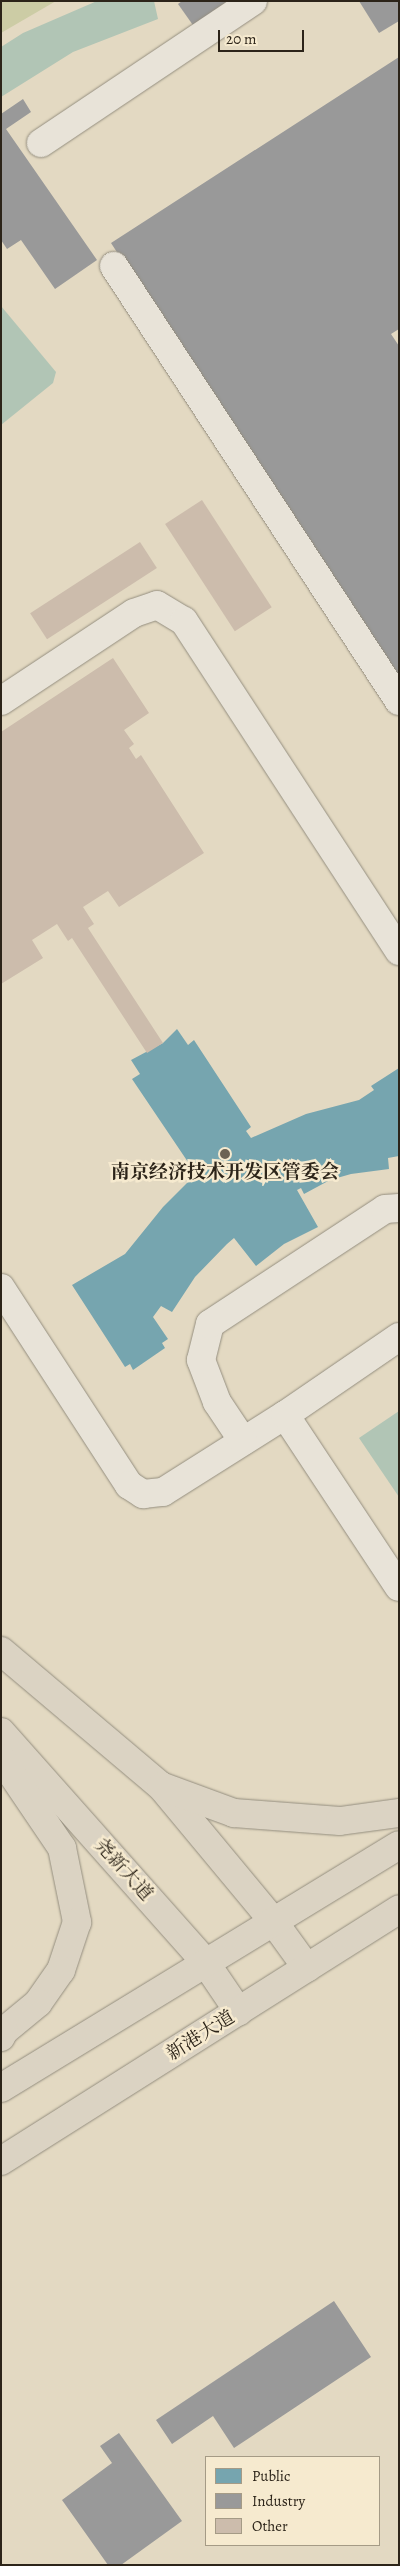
<!DOCTYPE html>
<meta charset="utf-8">
<style>
body{margin:0}
#map{position:relative;width:400px;height:2566px;overflow:hidden;background:#e3d9c2;font-family:Alegreya,"Noto Serif SC",serif}
div>[style]{position:absolute}
.green>*{inset:0;background:#cccca5}
.water>*{inset:0;background:#b1c5b5}
.public>*{inset:0;background:#76a5af}
.industry>*{inset:0;background:#999}
.building>*{inset:0;background:#ccbcac;transform-origin:0 0}
.roads{filter:drop-shadow(0 0 1px #948e7f) drop-shadow(0 0 1px #948e7f)}
.minor>*{height:28px;margin:-14px;padding:0 14px;transform-origin:14px;border-radius:14px;background:#e8e3d8}
.major>*{height:28px;margin:-14px;padding:0 14px;transform-origin:14px;border-radius:14px;background:#dbd3c3}
.dots>*{width:14px;height:14px;translate:-50% -50%;box-sizing:border-box;border:2px solid #f6eacf;border-radius:50%}
span{translate:-50% -50%;white-space:nowrap;text-align:center;line-height:1.15;-webkit-text-stroke:5px #f6eacf;paint-order:stroke}
.poi-label{font-size:19px;color:#2c2419;font-weight:700}
.street-label{font-size:19px;color:#2c2419}
.frame{position:absolute;inset:0;border:2px solid #2c2419;pointer-events:none}
.legend{position:absolute;left:205px;top:2456px;width:175px;height:90px;box-sizing:border-box;background:#f6eacf;border:1px solid #a59b86;margin:0;padding:6px 9px;list-style:none;font-size:15px;color:#2c2419}
.legend li{display:flex;align-items:center;gap:10px;height:25px}
.legend b{width:25px;border:1px solid #a59b86}
.scale{position:absolute;left:218px;top:30px;width:86px;height:22px;box-sizing:border-box;border:2px solid #2c2419;border-top:0;padding-left:6px;font-size:15px;line-height:18px;white-space:nowrap;color:#2c2419;-webkit-text-stroke:4px #f6eacf;paint-order:stroke}
</style>
<div id="map">
<div class="green">
<i style="clip-path:polygon(1px 1px,56px 1px,1px 33px)"></i>
</div>
<div class="water">
<i style="clip-path:polygon(97px 1px,154px 1px,158px 19px,73px 52px,1px 97px,1px 47px,23px 33px)"></i>
<i style="clip-path:polygon(1px 306px,56px 372px,53px 383px,1px 425px)"></i>
<i style="clip-path:polygon(399px 1411px,399px 1497px,359px 1438px)"></i>
</div>
<div class="public">
<i style="clip-path:polygon(177px 1029px,188px 1045px,194px 1040px,251px 1127px,246px 1131px,251px 1138px,306px 1114px,359px 1100px,374px 1090px,371px 1086px,399px 1068px,399px 1156px,388px 1158px,389px 1169px,351px 1174px,330px 1180px,304px 1194px,301px 1188px,297px 1190px,318px 1227px,284px 1244px,256px 1266px,234px 1238px,227px 1244px,195px 1277px,172px 1312px,161px 1306px,153px 1317px,168px 1339px,162px 1343px,165px 1348px,133px 1370px,130px 1364px,125px 1367px,72px 1285px,125px 1254px,163px 1207px,200px 1170px,196px 1165px,192px 1168px,132px 1079px,140px 1074px,131px 1060px,163px 1043px)"></i>
</div>
<div class="industry">
<i style="clip-path:polygon(182px 1px,234px 1px,195px 28px,178px 4px)"></i>
<i style="clip-path:polygon(359px 1px,399px 1px,399px 21px,379px 33px)"></i>
<i style="clip-path:polygon(399px 57px,399px 329px,391px 334px,399px 346px,399px 686px,111px 243px)"></i>
<i style="clip-path:polygon(23px 99px,31px 112px,6px 129px,97px 260px,55px 289px,21px 240px,7px 249px,1px 240px,1px 114px)"></i>
<i style="clip-path:polygon(334px 2301px,371px 2357px,234px 2448px,213px 2416px,172px 2444px,156px 2420px)"></i>
<i style="clip-path:polygon(119px 2433px,182px 2521px,121px 2565px,108px 2565px,62px 2500px,112px 2463px,100px 2446px)"></i>
</div>
<div class="building">
<i style="left:202px;top:500px;width:128px;height:44px;rotate:57deg"></i>
<i style="left:140px;top:542px;width:31px;height:131px;rotate:57deg"></i>
<i style="clip-path:polygon(113px 658px,149px 713px,124px 730px,134px 744px,129px 748px,136px 759px,141px 755px,204px 853px,119px 907px,108px 891px,83px 907px,94px 924px,88px 928px,163px 1043px,147px 1053px,72px 938px,68px 941px,57px 924px,32px 940px,43px 958px,1px 984px,1px 732px)"></i>
</div>
<div class="roads">
<div class="minor">
<i style="left:41px;top:143px;width:255px;rotate:-33.8deg"></i>
<i style="left:114px;top:266px;width:520px;rotate:56.77deg"></i>
<i style="left:1px;top:701px;width:159px;rotate:-33.5deg"></i>
<i style="left:134px;top:613px;width:24px;rotate:-19deg"></i>
<i style="left:157px;top:605px;width:31px;rotate:31deg"></i>
<i style="left:184px;top:621px;width:394px;rotate:56.9deg"></i>
<i style="left:1px;top:1288px;width:235px;rotate:57deg"></i>
<i style="left:129px;top:1485px;width:17px;rotate:33deg"></i>
<i style="left:143px;top:1494px;width:20px;rotate:-6deg"></i>
<i style="left:163px;top:1492px;width:144px;rotate:-32.3deg"></i>
<i style="left:285px;top:1415px;width:206px;rotate:56.5deg"></i>
<i style="left:285px;top:1415px;width:138px;rotate:-34.4deg"></i>
<i style="left:243px;top:1441px;width:47px;rotate:-123.7deg"></i>
<i style="left:217px;top:1402px;width:45px;rotate:-110.9deg"></i>
<i style="left:201px;top:1360px;width:37px;rotate:-76deg"></i>
<i style="left:210px;top:1324px;width:209px;rotate:-33.3deg"></i>
<i style="left:385px;top:1209px;width:14px;rotate:-4deg"></i>
</div>
<div class="major">
<i style="left:1px;top:1651px;width:209px;rotate:40.2deg"></i>
<i style="left:161px;top:1786px;width:175px;rotate:50.3deg"></i>
<i style="left:273px;top:1921px;width:58px;rotate:54.1deg"></i>
<i style="left:1px;top:1732px;width:307px;rotate:48.4deg"></i>
<i style="left:205px;top:1962px;width:60px;rotate:55.8deg"></i>
<i style="left:1px;top:1758px;width:109px;rotate:55.9deg"></i>
<i style="left:62px;top:1848px;width:76px;rotate:78.5deg"></i>
<i style="left:77px;top:1922px;width:51px;rotate:108.4deg"></i>
<i style="left:61px;top:1970px;width:40px;rotate:124.9deg"></i>
<i style="left:38px;top:2003px;width:44px;rotate:140.5deg"></i>
<i style="left:4px;top:2031px;width:7px;rotate:117deg"></i>
<i style="left:163px;top:1787px;width:76px;rotate:20.1deg"></i>
<i style="left:234px;top:1813px;width:106px;rotate:4.3deg"></i>
<i style="left:340px;top:1821px;width:60px;rotate:-7.7deg"></i>
<i style="left:1px;top:2088px;width:466px;rotate:-31.4deg"></i>
<i style="left:1px;top:2161px;width:471px;rotate:-32.3deg"></i>
</div>
</div>
<div class="dots">
<i style="left:225px;top:1154px;background:#6c6354"></i>
</div>
<div class="poi-label">
<span style="left:225px;top:1173px">南京经济技术开发区管委会</span>
</div>
<div class="street-label">
<span style="left:123px;top:1870px;rotate:48deg">尧新大道</span>
<span style="left:201px;top:2036px;rotate:-32deg">新港大道</span>
</div>
<div class="frame"></div>
<ul class="legend">
<li><b style="height:14px;background:#76a5af"></b>Public</li>
<li><b style="height:14px;background:#999"></b>Industry</li>
<li><b style="height:14px;background:#ccbcac"></b>Other</li>
</ul>
<div class="scale">20 m</div>
</div>
